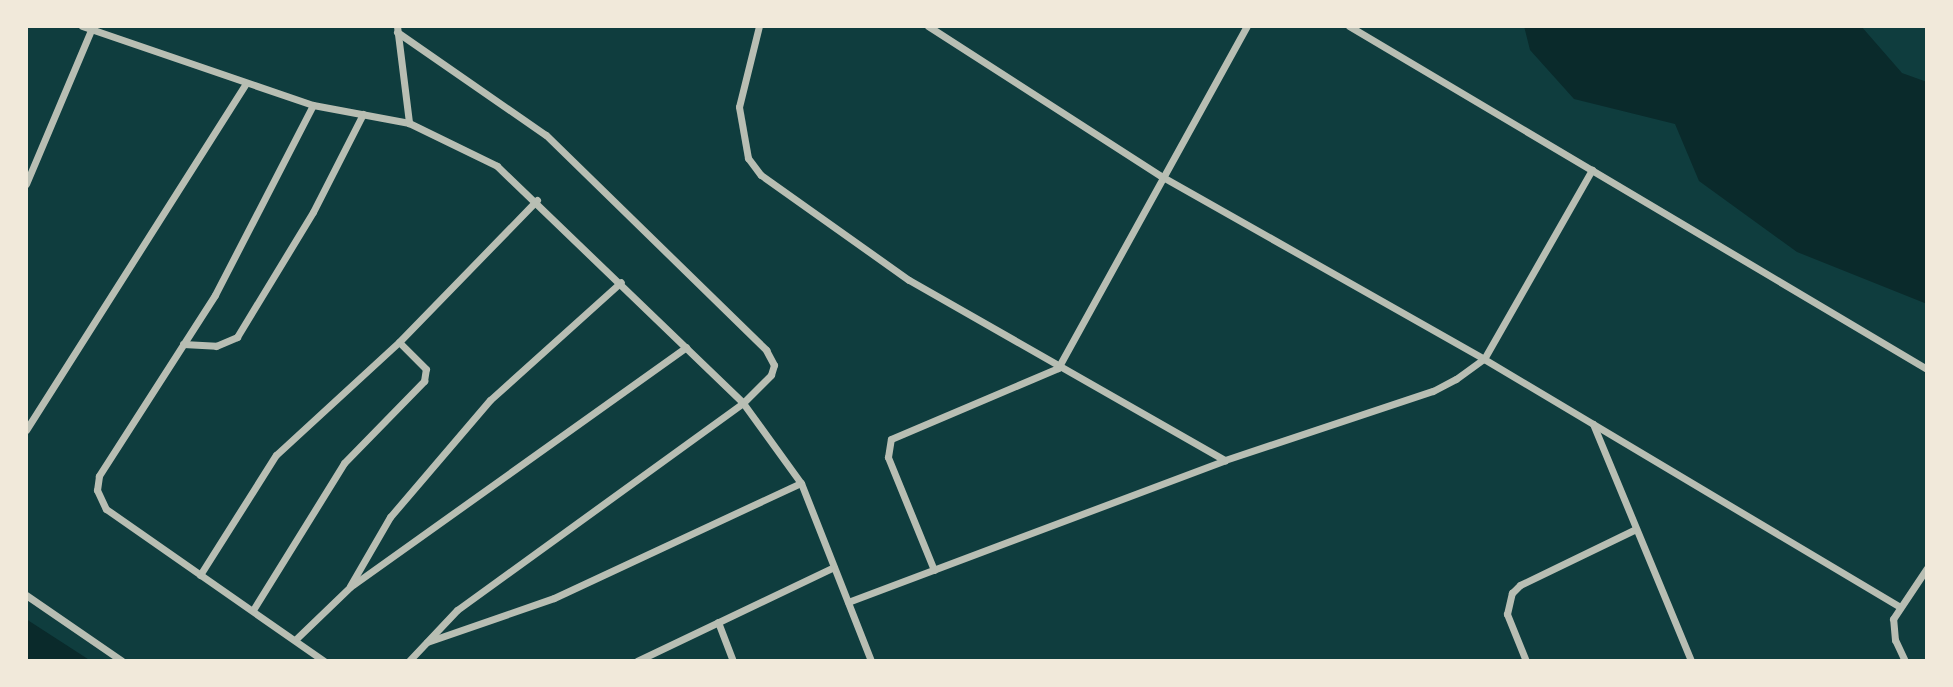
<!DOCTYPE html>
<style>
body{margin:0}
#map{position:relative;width:1953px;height:687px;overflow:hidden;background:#0f3d3e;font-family:"Source Sans 3",sans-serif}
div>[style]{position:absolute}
.water>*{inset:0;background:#0a2a2b}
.minor>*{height:7px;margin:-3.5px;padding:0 3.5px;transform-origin:3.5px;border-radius:3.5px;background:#b8beb3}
span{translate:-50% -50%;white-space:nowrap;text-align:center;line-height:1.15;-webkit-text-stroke:5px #f1e9da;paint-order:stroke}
.frame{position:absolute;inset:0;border:28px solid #f1e9da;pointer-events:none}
</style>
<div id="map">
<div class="water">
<i style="clip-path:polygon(1524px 26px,1861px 26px,1902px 73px,1927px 82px,1927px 304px,1797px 252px,1699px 181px,1675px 124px,1574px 99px,1530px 50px)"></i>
<i style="clip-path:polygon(26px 619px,91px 661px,26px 661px)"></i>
</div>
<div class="minor">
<i style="left:82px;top:26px;width:244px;rotate:18.9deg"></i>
<i style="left:313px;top:105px;width:98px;rotate:10.6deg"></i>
<i style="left:409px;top:123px;width:98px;rotate:26deg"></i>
<i style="left:497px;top:166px;width:342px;rotate:43.9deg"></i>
<i style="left:743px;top:403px;width:99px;rotate:54.1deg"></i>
<i style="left:801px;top:483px;width:191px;rotate:68.5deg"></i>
<i style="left:397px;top:26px;width:98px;rotate:82.9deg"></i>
<i style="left:759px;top:26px;width:83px;rotate:103.9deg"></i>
<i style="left:739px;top:107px;width:52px;rotate:80deg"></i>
<i style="left:748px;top:158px;width:21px;rotate:53deg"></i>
<i style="left:761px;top:175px;width:181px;rotate:35.4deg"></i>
<i style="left:909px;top:280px;width:364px;rotate:29.7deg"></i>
<i style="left:928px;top:26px;width:277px;rotate:32.8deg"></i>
<i style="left:1161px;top:176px;width:371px;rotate:29.5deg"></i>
<i style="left:1484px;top:359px;width:484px;rotate:30.8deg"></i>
<i style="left:1349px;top:26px;width:672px;rotate:30.69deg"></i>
<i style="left:397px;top:32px;width:181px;rotate:34.7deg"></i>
<i style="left:546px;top:135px;width:308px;rotate:44.3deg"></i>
<i style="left:766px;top:350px;width:17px;rotate:62deg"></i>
<i style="left:774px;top:365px;width:10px;rotate:107deg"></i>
<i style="left:771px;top:375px;width:40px;rotate:135deg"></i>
<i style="left:743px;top:403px;width:353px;rotate:144.1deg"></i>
<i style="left:457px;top:610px;width:70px;rotate:133.3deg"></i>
<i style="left:313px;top:105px;width:214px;rotate:117.3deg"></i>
<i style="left:215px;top:295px;width:215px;rotate:122.7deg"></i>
<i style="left:99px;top:476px;width:14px;rotate:98deg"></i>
<i style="left:97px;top:490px;width:21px;rotate:65deg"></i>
<i style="left:106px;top:509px;width:266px;rotate:34.9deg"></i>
<i style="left:26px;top:184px;width:167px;rotate:-67.1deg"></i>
<i style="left:183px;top:344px;width:33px;rotate:3deg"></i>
<i style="left:216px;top:346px;width:23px;rotate:-23deg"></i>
<i style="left:237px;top:337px;width:146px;rotate:-58.7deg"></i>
<i style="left:313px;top:212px;width:110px;rotate:-63deg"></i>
<i style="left:1593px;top:424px;width:256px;rotate:67.5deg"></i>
<i style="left:26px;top:430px;width:411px;rotate:-57.6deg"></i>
<i style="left:934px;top:570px;width:122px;rotate:-112.2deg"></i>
<i style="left:888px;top:457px;width:18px;rotate:-81deg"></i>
<i style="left:891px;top:439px;width:181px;rotate:-23deg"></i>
<i style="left:1058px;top:368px;width:391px;rotate:-61.1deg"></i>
<i style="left:200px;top:575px;width:142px;rotate:-57.7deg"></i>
<i style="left:276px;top:455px;width:167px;rotate:-42.6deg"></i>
<i style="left:399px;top:342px;width:198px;rotate:-45.8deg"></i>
<i style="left:350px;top:586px;width:80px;rotate:-59.9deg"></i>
<i style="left:390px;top:517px;width:154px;rotate:-49.5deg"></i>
<i style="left:490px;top:400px;width:176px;rotate:-42deg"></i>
<i style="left:26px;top:595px;width:116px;rotate:34.5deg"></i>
<i style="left:848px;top:602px;width:403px;rotate:-20.6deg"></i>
<i style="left:1225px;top:460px;width:219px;rotate:-18.4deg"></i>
<i style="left:1433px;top:391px;width:26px;rotate:-28deg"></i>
<i style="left:1456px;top:379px;width:34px;rotate:-36deg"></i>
<i style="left:1484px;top:359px;width:218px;rotate:-60.3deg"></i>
<i style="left:253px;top:610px;width:173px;rotate:-58.2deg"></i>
<i style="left:344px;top:463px;width:115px;rotate:-45.7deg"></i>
<i style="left:424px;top:381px;width:12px;rotate:-81deg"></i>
<i style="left:426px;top:369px;width:38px;rotate:-135deg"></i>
<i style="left:718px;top:622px;width:42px;rotate:69deg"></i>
<i style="left:296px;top:639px;width:75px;rotate:-43.9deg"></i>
<i style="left:350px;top:587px;width:413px;rotate:-35.5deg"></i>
<i style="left:427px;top:642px;width:134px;rotate:-19.1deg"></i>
<i style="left:554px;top:598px;width:272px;rotate:-25deg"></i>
<i style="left:637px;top:661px;width:218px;rotate:-25.5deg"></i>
<i style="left:1526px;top:661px;width:51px;rotate:-112deg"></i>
<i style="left:1507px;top:614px;width:22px;rotate:-77deg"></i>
<i style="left:1512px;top:593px;width:11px;rotate:-45deg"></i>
<i style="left:1520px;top:585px;width:127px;rotate:-25.8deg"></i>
<i style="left:1905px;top:661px;width:23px;rotate:-115deg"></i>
<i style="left:1895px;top:640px;width:21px;rotate:-95deg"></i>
<i style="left:1893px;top:619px;width:61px;rotate:-56.3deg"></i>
</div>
<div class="frame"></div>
</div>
